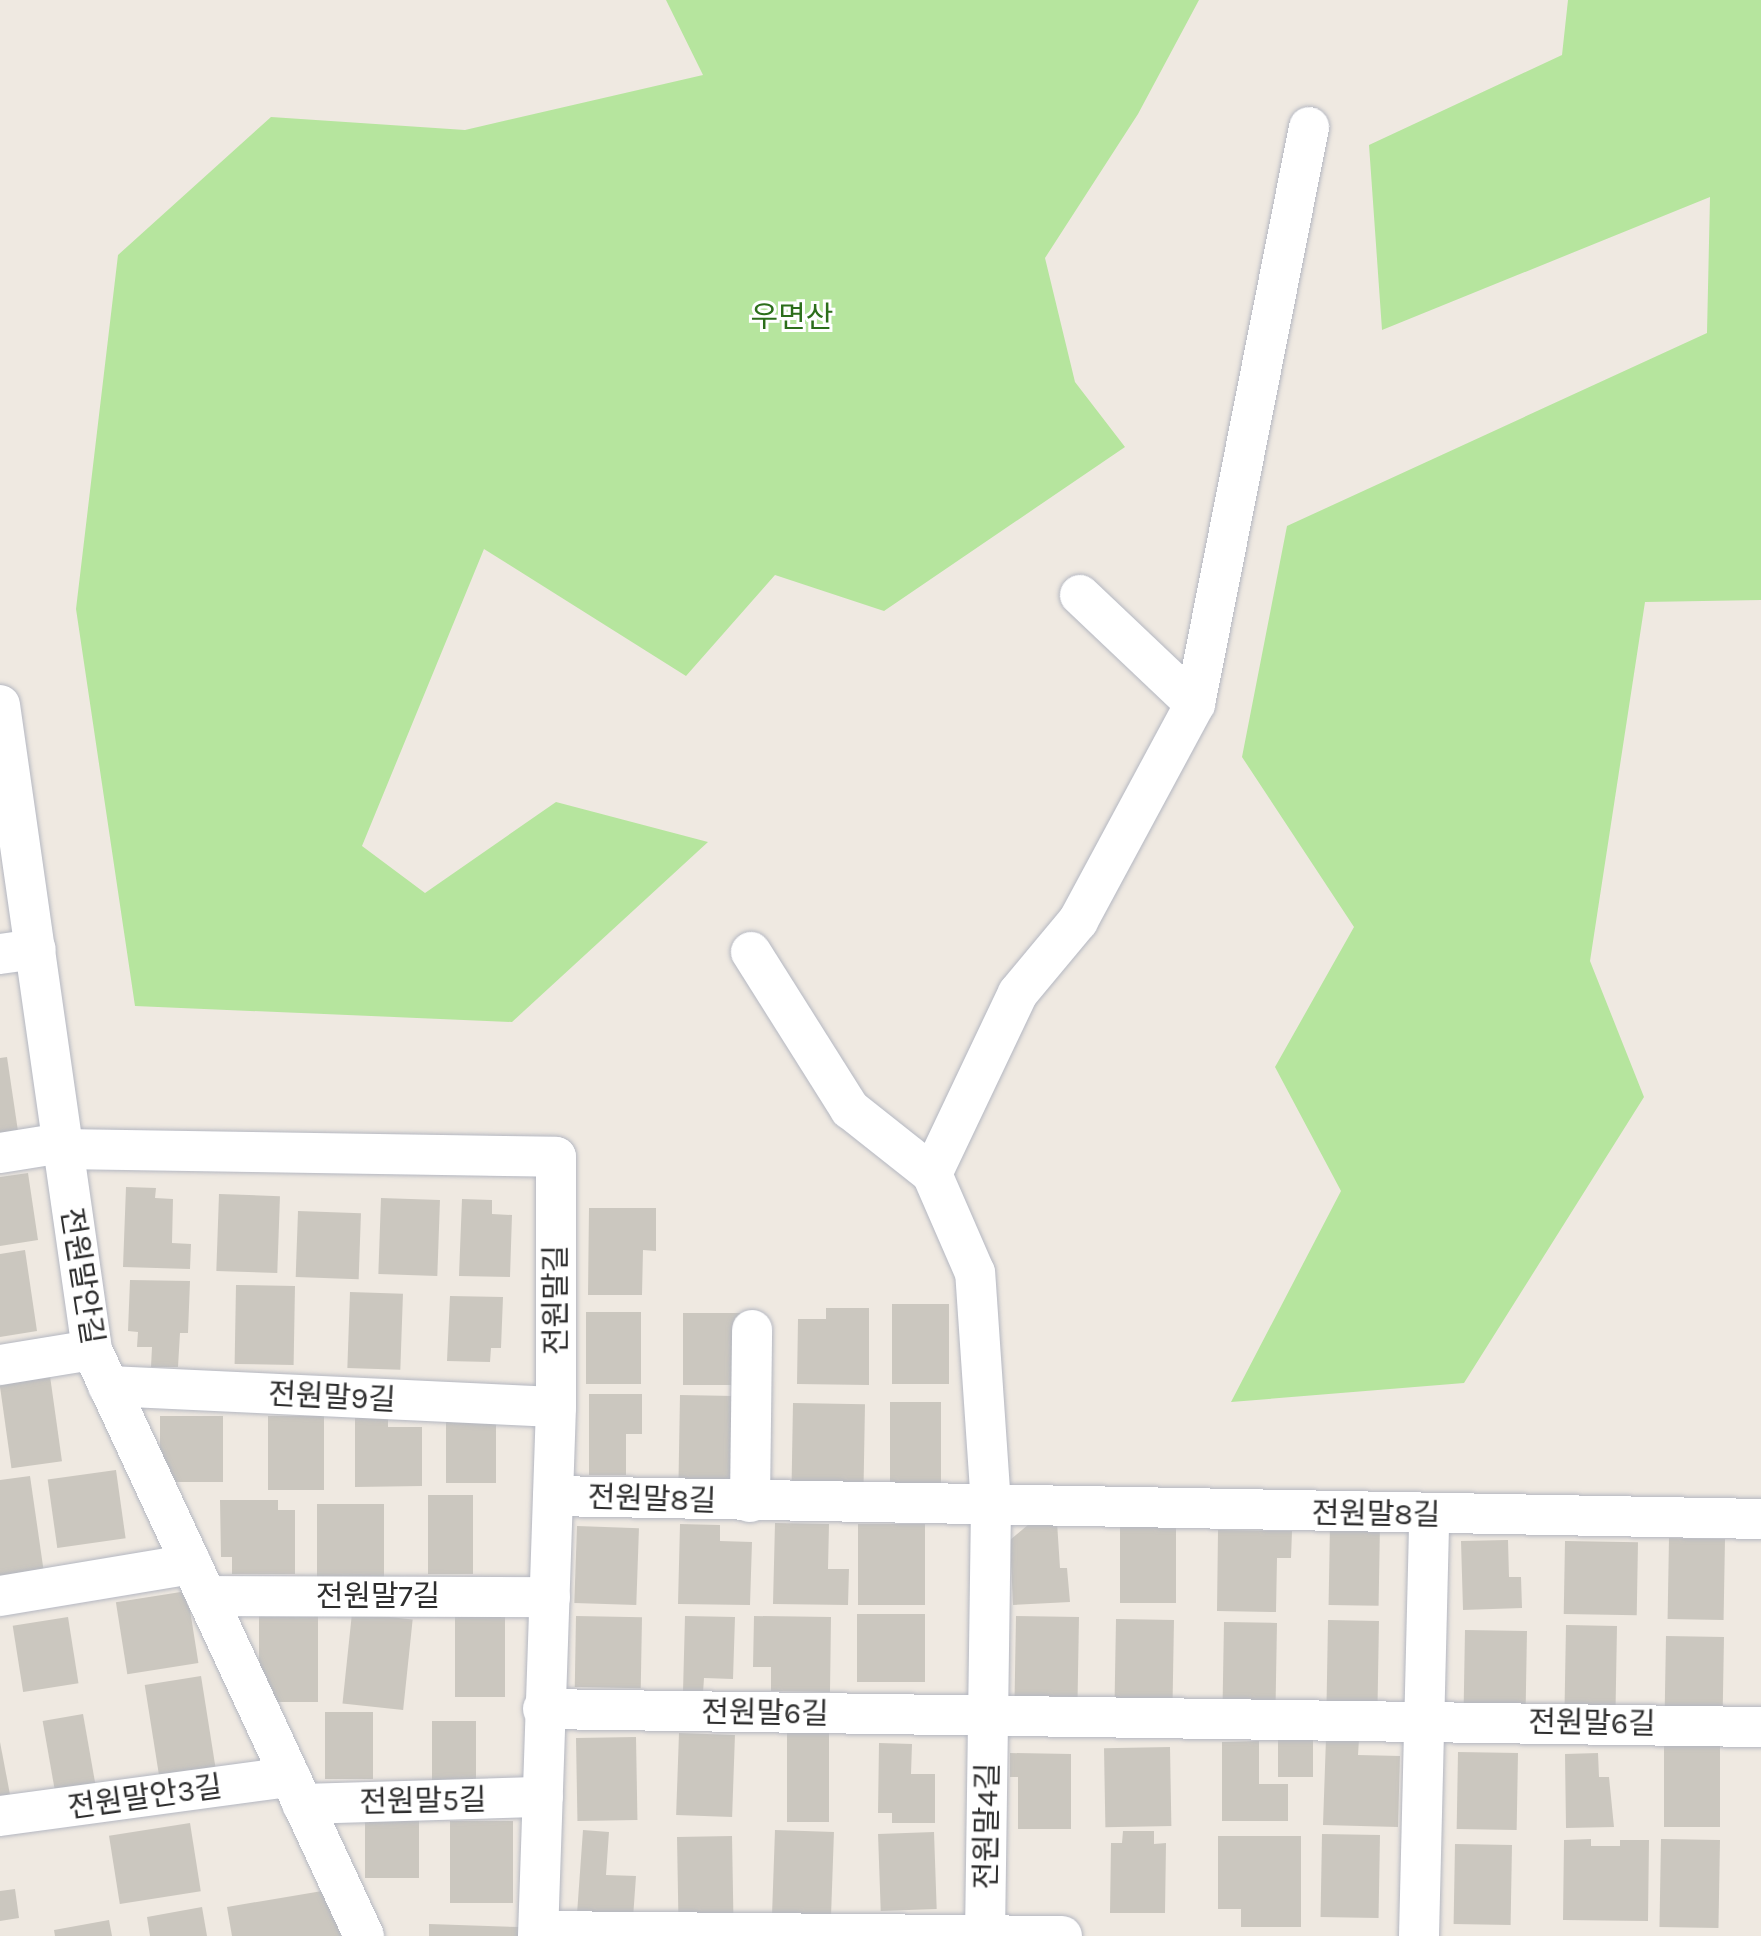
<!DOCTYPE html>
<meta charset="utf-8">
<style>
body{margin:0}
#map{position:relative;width:1761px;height:1936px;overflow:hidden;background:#efe9e1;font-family:Karla,"Noto Sans KR",sans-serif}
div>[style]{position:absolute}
.green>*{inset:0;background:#b6e59e}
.building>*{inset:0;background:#cbc7bf;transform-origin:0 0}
.roads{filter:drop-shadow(0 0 2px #b4b7c1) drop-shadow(0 0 2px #b4b7c1)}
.minor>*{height:40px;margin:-20px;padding:0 20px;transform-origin:20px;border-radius:20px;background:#fff}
span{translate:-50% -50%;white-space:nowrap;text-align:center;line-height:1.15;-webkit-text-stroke:6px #fff;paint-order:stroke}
.park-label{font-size:30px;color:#2c6e1b}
.street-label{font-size:30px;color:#2e2e2e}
</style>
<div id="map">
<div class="green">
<i style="clip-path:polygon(666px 0,1199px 0,1138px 114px,1045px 258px,1075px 382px,1125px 447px,884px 611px,775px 575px,686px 676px,484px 549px,362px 846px,425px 893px,556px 802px,708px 842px,512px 1022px,135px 1006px,76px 609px,118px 255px,271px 117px,465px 130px,703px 75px)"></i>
<i style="clip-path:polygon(1568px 0,1761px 0,1761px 600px,1645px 602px,1590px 961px,1644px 1097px,1464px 1383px,1231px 1402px,1341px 1191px,1275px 1067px,1354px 927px,1242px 757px,1287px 526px,1707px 333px,1710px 197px,1382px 330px,1369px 145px,1562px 55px)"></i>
</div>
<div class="building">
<i style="clip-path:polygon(7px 1057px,19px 1138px,0 1141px,0 1058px)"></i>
<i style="clip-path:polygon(28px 1173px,38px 1240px,0 1246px,0 1177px)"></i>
<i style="clip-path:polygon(126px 1187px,156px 1188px,155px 1198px,173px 1199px,172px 1243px,191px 1244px,190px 1269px,123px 1267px)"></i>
<i style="left:219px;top:1194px;width:61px;height:77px;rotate:2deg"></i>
<i style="left:381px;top:1198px;width:59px;height:76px;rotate:2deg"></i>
<i style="clip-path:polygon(462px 1199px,492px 1200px,492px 1214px,512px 1215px,510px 1277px,459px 1276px)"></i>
<i style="clip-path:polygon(589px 1208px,656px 1208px,656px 1251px,643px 1250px,642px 1295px,588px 1295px)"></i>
<i style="left:298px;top:1211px;width:63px;height:66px;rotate:2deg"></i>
<i style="clip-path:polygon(25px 1250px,37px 1331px,0 1337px,0 1254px)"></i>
<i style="clip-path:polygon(130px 1280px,190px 1281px,188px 1333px,180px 1333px,178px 1367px,151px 1367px,152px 1347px,137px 1347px,138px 1332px,128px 1331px)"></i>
<i style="left:236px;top:1285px;width:59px;height:79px;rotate:1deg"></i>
<i style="left:350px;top:1292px;width:53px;height:76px;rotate:2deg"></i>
<i style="clip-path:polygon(450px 1296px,503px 1297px,501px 1348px,491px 1348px,490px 1362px,447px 1361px)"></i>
<i style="left:892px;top:1304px;width:57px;height:80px"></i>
<i style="clip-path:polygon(826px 1308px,869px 1308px,869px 1385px,797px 1384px,798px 1319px,826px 1319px)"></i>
<i style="left:586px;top:1312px;width:55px;height:72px"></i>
<i style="left:683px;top:1313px;width:57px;height:72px"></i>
<i style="left:50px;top:1376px;width:86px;height:51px;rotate:82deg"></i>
<i style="clip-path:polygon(589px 1394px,642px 1394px,642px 1434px,626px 1434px,626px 1475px,589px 1475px)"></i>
<i style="left:680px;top:1395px;width:54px;height:90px;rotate:1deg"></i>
<i style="left:890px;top:1402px;width:51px;height:86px"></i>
<i style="left:793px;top:1403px;width:72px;height:79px;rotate:1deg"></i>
<i style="left:496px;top:1412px;width:71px;height:50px;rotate:90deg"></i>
<i style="left:160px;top:1416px;width:63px;height:66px"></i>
<i style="left:324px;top:1416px;width:74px;height:56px;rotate:90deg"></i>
<i style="clip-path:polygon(388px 1417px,388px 1427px,422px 1427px,422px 1486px,355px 1487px,355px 1418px)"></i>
<i style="left:116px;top:1470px;width:69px;height:69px;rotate:82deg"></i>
<i style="clip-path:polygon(30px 1476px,44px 1573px,0 1580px,0 1480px)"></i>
<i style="left:428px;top:1495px;width:45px;height:79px"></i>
<i style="clip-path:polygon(220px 1500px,278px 1500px,278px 1510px,295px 1510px,295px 1574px,232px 1574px,232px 1557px,221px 1557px)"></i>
<i style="left:317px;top:1504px;width:67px;height:76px"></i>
<i style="left:1120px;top:1521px;width:56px;height:82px"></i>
<i style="clip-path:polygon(1057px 1522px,1060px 1568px,1067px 1568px,1070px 1602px,1013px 1605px,1010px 1540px,1029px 1524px)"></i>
<i style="clip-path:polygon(775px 1523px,829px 1524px,828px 1569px,849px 1569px,848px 1605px,773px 1604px)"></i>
<i style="clip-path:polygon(680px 1524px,720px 1525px,720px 1541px,752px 1542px,750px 1605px,678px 1604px)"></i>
<i style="left:858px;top:1524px;width:67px;height:81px"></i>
<i style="left:1330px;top:1524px;width:50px;height:81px;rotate:1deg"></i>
<i style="left:577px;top:1526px;width:62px;height:77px;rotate:2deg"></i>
<i style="clip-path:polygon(1218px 1530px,1292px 1531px,1291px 1558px,1277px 1558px,1276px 1612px,1217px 1611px)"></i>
<i style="left:1669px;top:1538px;width:56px;height:81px;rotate:1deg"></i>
<i style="clip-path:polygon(1508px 1540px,1509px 1577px,1521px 1577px,1522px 1608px,1463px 1610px,1461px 1541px)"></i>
<i style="left:1565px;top:1541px;width:73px;height:73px;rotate:1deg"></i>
<i style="left:187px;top:1591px;width:73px;height:72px;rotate:81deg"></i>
<i style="left:259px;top:1610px;width:59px;height:92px"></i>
<i style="left:352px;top:1613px;width:61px;height:91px;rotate:6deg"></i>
<i style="left:857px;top:1614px;width:68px;height:68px"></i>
<i style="left:576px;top:1616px;width:66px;height:71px;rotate:1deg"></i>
<i style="clip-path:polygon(685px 1616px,735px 1617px,733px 1679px,704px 1678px,703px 1693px,683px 1692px)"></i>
<i style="clip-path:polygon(754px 1616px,831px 1617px,830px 1692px,771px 1691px,771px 1667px,753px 1667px)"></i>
<i style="left:1016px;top:1616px;width:63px;height:80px;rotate:1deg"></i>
<i style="left:68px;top:1617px;width:67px;height:56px;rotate:81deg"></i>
<i style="left:505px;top:1617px;width:80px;height:50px;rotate:90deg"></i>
<i style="left:1116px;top:1619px;width:58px;height:82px;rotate:1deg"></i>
<i style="left:1328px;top:1620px;width:51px;height:84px;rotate:1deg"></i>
<i style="left:1224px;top:1622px;width:53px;height:80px;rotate:1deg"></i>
<i style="left:1566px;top:1625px;width:51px;height:88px;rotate:1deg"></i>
<i style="left:1465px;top:1630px;width:62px;height:73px;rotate:1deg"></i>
<i style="left:1666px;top:1636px;width:58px;height:70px;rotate:1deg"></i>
<i style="left:201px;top:1676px;width:97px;height:57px;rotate:81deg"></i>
<i style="left:325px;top:1712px;width:48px;height:67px"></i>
<i style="left:83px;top:1714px;width:71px;height:41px;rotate:80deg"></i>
<i style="left:432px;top:1721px;width:44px;height:67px"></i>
<i style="left:787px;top:1732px;width:42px;height:90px"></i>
<i style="left:679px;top:1733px;width:56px;height:82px;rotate:2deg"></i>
<i style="left:636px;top:1737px;width:83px;height:60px;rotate:89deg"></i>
<i style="left:1278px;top:1738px;width:35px;height:39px"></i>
<i style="clip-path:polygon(1326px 1738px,1359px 1739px,1358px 1755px,1400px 1756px,1398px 1827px,1323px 1825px)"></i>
<i style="clip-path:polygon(1259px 1741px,1259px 1784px,1288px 1784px,1288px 1821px,1222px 1821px,1222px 1742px)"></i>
<i style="clip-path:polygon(0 1742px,12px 1805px,0 1807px)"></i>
<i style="clip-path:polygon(879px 1743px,912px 1744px,911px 1774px,935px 1774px,935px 1823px,892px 1823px,892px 1813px,878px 1813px)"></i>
<i style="left:1664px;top:1745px;width:56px;height:82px"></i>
<i style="left:1170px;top:1747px;width:79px;height:66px;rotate:89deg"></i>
<i style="left:1458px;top:1752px;width:60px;height:77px;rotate:1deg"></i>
<i style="clip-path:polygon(1010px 1753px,1071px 1754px,1071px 1829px,1018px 1829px,1018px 1777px,1010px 1777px)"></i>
<i style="clip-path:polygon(1598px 1753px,1599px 1777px,1609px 1777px,1614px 1827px,1566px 1828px,1565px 1754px)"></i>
<i style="left:365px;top:1809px;width:54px;height:69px"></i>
<i style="left:450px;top:1821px;width:63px;height:82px"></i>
<i style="left:190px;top:1823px;width:69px;height:82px;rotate:81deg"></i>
<i style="clip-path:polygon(583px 1830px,609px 1832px,606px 1875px,636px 1876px,633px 1918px,577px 1914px)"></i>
<i style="left:775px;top:1830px;width:59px;height:84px;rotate:2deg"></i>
<i style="clip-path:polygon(1123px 1831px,1154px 1831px,1154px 1844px,1166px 1843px,1165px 1913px,1110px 1913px,1111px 1843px,1122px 1843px)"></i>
<i style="left:934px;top:1832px;width:77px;height:56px;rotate:88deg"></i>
<i style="left:1322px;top:1834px;width:58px;height:83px;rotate:1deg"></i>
<i style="left:732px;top:1836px;width:77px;height:55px;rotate:89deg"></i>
<i style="clip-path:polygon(1218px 1836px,1301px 1836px,1301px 1927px,1241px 1927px,1241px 1909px,1218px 1909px)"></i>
<i style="clip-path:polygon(1591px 1839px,1591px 1846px,1620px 1846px,1620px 1840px,1649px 1840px,1648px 1921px,1563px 1920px,1564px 1840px)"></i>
<i style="left:1661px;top:1839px;width:59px;height:88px;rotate:1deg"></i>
<i style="left:1455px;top:1844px;width:57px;height:80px;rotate:1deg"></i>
<i style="clip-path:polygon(15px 1889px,19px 1918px,0 1921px,0 1891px)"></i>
<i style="clip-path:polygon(334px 1889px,341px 1936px,232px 1936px,227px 1907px)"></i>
<i style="clip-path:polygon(202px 1907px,207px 1936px,150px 1936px,147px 1917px)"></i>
<i style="clip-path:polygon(109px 1920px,112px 1936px,55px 1936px,54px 1930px)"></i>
<i style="clip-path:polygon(429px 1924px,519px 1927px,519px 1936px,429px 1936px)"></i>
</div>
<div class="roads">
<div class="minor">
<i style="left:1080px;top:595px;width:158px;rotate:43.5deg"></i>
<i style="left:0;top:705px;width:652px;rotate:81.88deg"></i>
<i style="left:92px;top:1350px;width:646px;rotate:65.1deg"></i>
<i style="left:751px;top:952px;width:186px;rotate:57.8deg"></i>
<i style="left:850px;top:1109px;width:105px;rotate:38.4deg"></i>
<i style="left:0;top:954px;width:36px;rotate:-8deg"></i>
<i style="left:62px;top:1149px;width:494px;rotate:0.9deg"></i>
<i style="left:556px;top:1157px;width:250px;rotate:90deg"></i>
<i style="left:556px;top:1407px;width:529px;rotate:91.95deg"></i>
<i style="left:0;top:1153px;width:63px;rotate:-9.2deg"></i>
<i style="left:0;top:1365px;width:93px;rotate:-9.3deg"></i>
<i style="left:108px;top:1386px;width:448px;rotate:2.7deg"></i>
<i style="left:553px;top:1496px;width:1208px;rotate:1.09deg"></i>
<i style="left:750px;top:1502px;width:172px;rotate:-89.3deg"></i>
<i style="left:0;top:1596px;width:194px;rotate:-9.5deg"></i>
<i style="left:206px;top:1596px;width:344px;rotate:0.2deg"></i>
<i style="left:543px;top:1709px;width:1218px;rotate:0.85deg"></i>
<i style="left:302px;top:1804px;width:241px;rotate:-1.7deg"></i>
<i style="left:0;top:1816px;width:293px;rotate:-7.7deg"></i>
<i style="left:539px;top:1931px;width:523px;rotate:0.55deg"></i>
<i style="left:985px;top:1936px;width:431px;rotate:-89.2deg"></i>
<i style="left:991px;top:1505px;width:233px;rotate:-93.9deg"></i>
<i style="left:975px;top:1273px;width:108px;rotate:-113.5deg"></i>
<i style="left:932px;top:1174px;width:200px;rotate:-64.6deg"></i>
<i style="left:1018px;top:993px;width:94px;rotate:-50.2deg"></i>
<i style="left:1078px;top:921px;width:247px;rotate:-61.7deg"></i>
<i style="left:1195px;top:704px;width:588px;rotate:-78.82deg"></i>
<i style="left:1419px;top:1936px;width:421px;rotate:-88.6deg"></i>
</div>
</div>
<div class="park-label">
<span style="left:792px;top:317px">우면산</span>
</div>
<div class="street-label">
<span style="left:82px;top:1276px;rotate:81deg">전원말안길</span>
<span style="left:556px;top:1300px;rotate:-90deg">전원말길</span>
<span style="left:332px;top:1397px;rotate:3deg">전원말9길</span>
<span style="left:652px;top:1499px;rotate:2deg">전원말8길</span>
<span style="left:1376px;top:1514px;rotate:1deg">전원말8길</span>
<span style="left:378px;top:1596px">전원말7길</span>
<span style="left:765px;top:1713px;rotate:1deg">전원말6길</span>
<span style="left:1592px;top:1723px;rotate:1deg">전원말6길</span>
<span style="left:145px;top:1797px;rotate:-8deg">전원말안3길</span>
<span style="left:423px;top:1801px;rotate:-1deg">전원말5길</span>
<span style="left:987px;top:1826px;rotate:-89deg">전원말4길</span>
</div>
</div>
